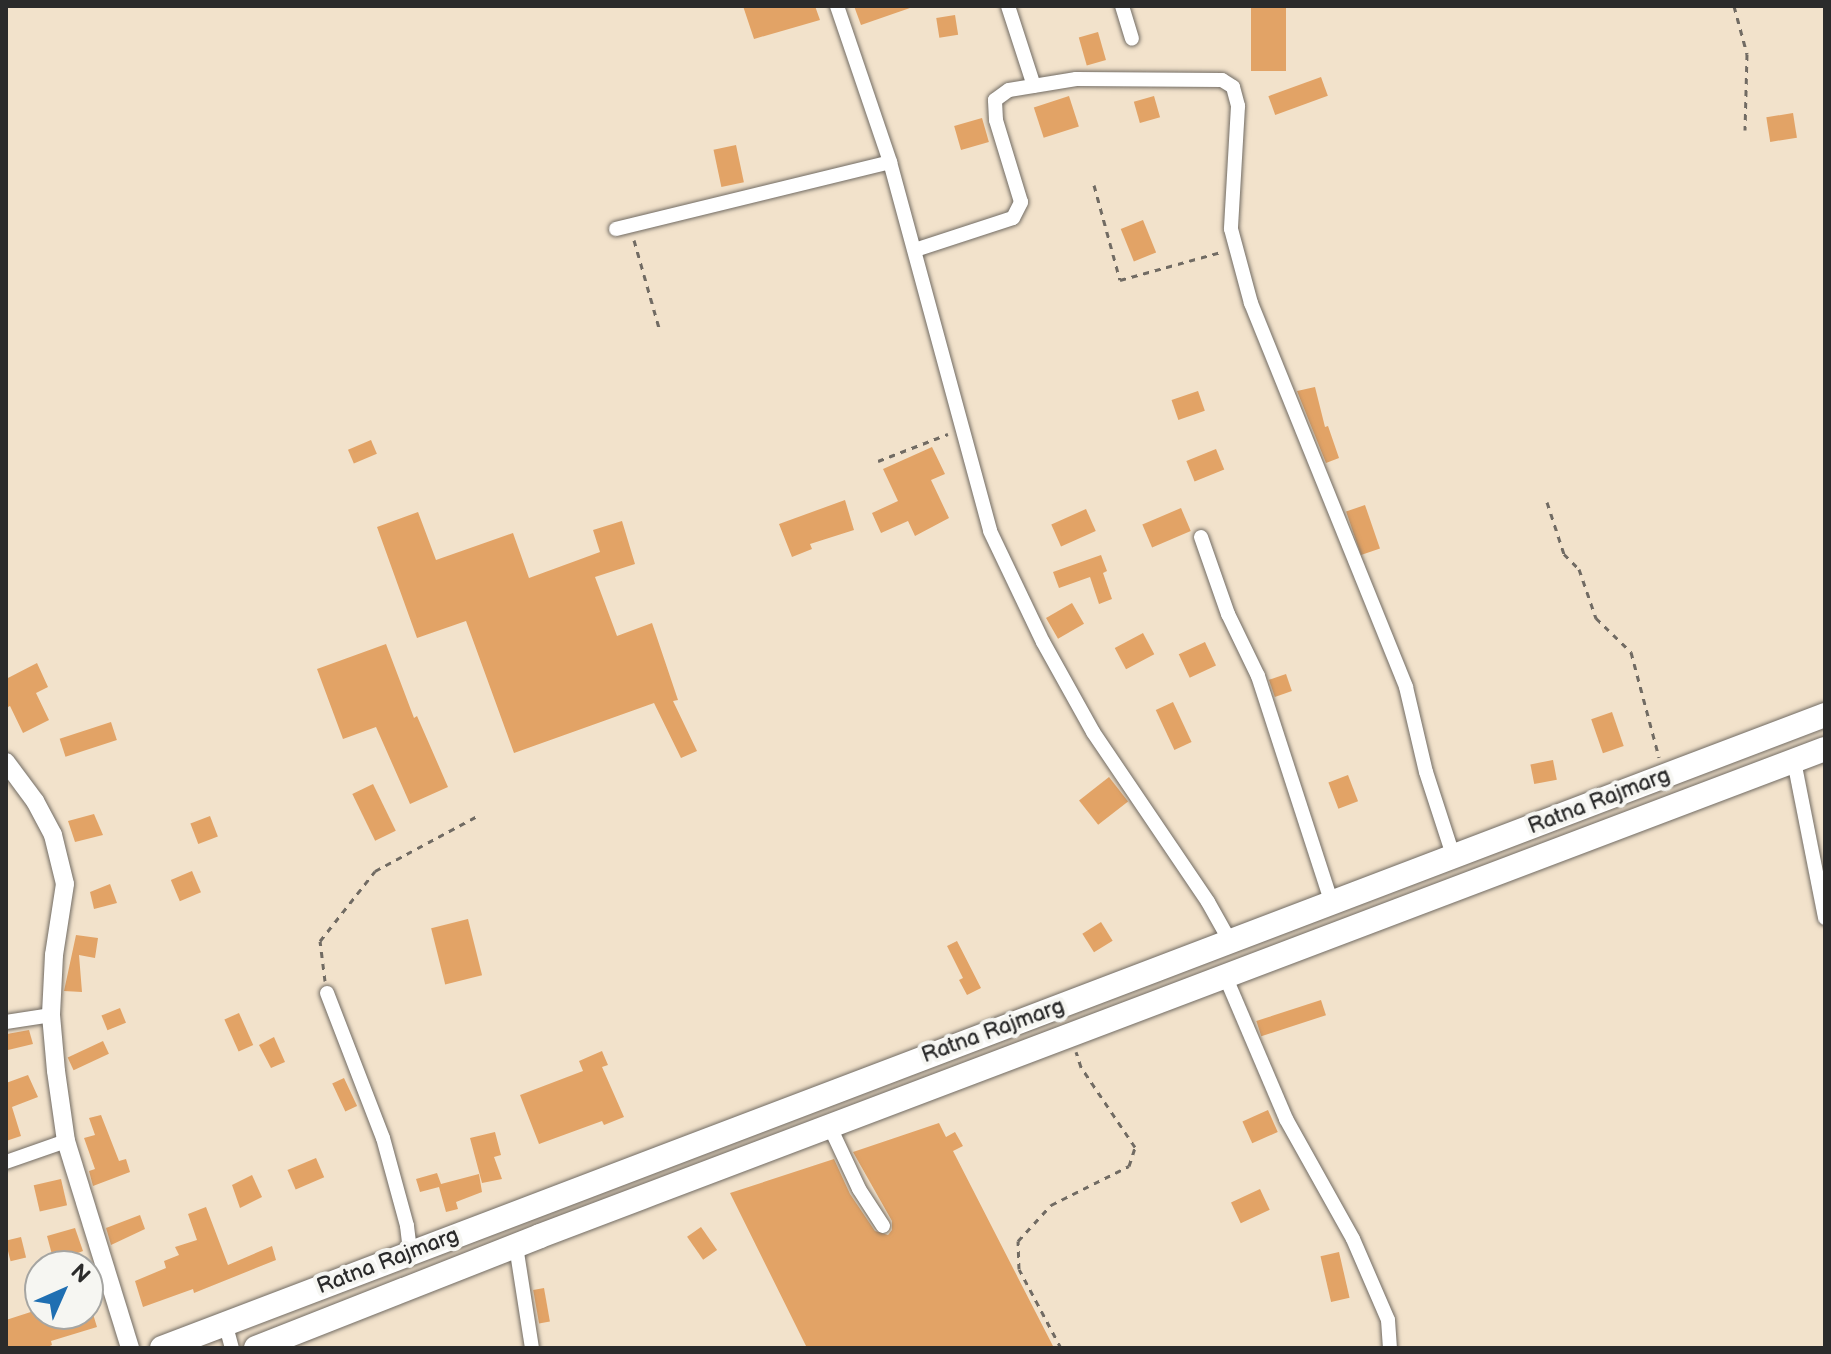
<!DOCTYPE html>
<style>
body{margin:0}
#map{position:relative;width:1831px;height:1354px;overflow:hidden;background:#f2e2cb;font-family:"Balsamiq Sans",sans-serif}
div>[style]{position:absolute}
.building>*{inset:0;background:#e2a366;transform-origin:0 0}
.path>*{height:3px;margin-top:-1.5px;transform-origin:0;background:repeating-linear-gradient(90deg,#716b63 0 6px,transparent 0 12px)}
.roads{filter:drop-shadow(0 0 2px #716b63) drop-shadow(0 0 2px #716b63)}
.street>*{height:14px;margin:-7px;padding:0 7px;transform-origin:7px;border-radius:7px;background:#fff}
.secondary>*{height:18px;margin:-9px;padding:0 9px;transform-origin:9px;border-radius:9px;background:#fff}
.highway>*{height:24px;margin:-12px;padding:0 12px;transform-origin:12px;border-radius:12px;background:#fff}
span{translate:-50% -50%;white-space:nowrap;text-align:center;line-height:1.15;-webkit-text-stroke:8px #f6f6f2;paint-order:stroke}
.street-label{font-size:22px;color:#2b2b2b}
.frame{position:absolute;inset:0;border:8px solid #2b2b2b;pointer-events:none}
.north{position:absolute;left:24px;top:1250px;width:80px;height:80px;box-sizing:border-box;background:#f6f6f2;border:2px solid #a5a5a2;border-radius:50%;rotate:45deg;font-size:22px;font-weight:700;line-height:32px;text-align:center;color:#2b2b2b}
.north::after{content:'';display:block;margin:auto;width:28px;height:36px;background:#1f6fb2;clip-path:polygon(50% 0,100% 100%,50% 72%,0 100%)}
</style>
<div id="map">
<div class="building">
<i style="clip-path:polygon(743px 6px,815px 6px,820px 20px,754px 39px)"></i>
<i style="clip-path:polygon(854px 6px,909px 6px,910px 8px,861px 25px)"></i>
<i style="left:1251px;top:6px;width:35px;height:65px"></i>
<i style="left:955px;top:15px;width:20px;height:19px;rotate:81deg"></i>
<i style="left:1098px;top:32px;width:29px;height:20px;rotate:74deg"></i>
<i style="left:1321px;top:77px;width:20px;height:56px;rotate:70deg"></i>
<i style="left:1069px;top:96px;width:32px;height:37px;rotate:72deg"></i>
<i style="left:1154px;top:96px;width:22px;height:21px;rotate:74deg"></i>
<i style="left:1793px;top:113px;width:25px;height:27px;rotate:81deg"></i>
<i style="left:982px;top:118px;width:25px;height:29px;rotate:74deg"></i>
<i style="left:736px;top:145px;width:38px;height:23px;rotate:78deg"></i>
<i style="left:1143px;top:220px;width:35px;height:24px;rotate:68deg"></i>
<i style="clip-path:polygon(1315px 387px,1325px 427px,1328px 426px,1339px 458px,1326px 463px,1297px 391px)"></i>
<i style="left:1198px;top:391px;width:21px;height:28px;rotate:71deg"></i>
<i style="left:371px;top:440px;width:15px;height:25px;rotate:67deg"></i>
<i style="clip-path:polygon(932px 447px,945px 474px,931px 480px,949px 518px,915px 536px,908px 521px,881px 533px,872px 513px,898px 501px,883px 469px)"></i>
<i style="left:1216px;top:449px;width:22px;height:32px;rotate:68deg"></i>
<i style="clip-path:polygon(845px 500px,854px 530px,810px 544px,812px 549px,792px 557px,779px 524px)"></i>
<i style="left:1365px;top:505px;width:46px;height:20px;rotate:71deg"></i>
<i style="left:1181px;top:508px;width:25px;height:42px;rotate:67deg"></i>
<i style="left:1086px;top:509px;width:24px;height:38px;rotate:66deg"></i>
<i style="clip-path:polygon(418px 512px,436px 560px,513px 533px,529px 578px,600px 552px,593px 530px,622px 521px,635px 564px,595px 577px,617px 636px,652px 623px,678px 700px,673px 701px,697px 751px,681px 758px,654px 703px,514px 753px,466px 621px,417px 638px,377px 527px)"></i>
<i style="clip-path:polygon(1101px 555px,1107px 571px,1103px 573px,1112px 599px,1099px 604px,1090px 577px,1059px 588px,1053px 572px)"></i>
<i style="left:1072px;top:603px;width:24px;height:30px;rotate:60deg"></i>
<i style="left:1143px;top:633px;width:24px;height:32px;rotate:62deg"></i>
<i style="left:1205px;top:642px;width:26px;height:29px;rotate:65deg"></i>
<i style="clip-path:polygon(386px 644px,414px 718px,417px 716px,448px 787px,410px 804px,376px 727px,343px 739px,317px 669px)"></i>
<i style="clip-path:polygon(37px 663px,48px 687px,36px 693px,49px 720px,23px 733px,10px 706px,6px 708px,6px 679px)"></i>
<i style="left:1286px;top:674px;width:18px;height:18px;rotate:71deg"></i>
<i style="left:1173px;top:702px;width:44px;height:19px;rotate:65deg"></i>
<i style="left:1612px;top:712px;width:36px;height:22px;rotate:71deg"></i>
<i style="left:111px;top:722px;width:19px;height:54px;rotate:72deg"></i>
<i style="left:1553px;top:760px;width:20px;height:23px;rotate:79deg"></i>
<i style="left:1348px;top:775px;width:28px;height:21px;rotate:69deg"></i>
<i style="left:1109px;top:777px;width:31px;height:38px;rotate:52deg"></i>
<i style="left:373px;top:784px;width:52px;height:23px;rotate:64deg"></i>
<i style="clip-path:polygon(94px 814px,103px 835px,75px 842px,68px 821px)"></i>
<i style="left:210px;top:816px;width:22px;height:21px;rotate:69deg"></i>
<i style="left:192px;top:871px;width:23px;height:23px;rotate:67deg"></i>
<i style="clip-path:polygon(110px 884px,117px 903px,94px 909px,90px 892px)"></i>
<i style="left:468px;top:919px;width:58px;height:38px;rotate:76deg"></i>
<i style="left:1101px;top:922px;width:22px;height:22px;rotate:58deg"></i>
<i style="clip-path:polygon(76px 935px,98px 938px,95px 958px,79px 955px,82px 992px,64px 991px)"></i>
<i style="clip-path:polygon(957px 941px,981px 988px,967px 995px,959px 980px,963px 978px,947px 946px)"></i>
<i style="left:1321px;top:1000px;width:16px;height:68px;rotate:72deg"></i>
<i style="left:120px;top:1008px;width:16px;height:20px;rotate:68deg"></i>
<i style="left:239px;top:1013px;width:35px;height:16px;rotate:66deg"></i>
<i style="clip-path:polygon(29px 1030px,33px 1044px,8px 1050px,7px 1034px)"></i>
<i style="clip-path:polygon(274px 1037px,285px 1062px,271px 1068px,259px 1045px)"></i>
<i style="left:103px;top:1041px;width:14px;height:39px;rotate:65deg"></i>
<i style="clip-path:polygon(602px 1051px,608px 1065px,602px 1067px,624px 1117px,604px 1125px,602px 1121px,539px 1144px,520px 1095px,583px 1071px,579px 1061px)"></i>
<i style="clip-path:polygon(28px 1075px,38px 1097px,12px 1107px,21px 1136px,6px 1141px,6px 1083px)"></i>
<i style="left:344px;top:1078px;width:31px;height:13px;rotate:65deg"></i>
<i style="left:1268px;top:1110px;width:24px;height:28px;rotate:66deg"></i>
<i style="clip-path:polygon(101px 1115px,119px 1161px,126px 1159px,130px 1172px,93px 1186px,89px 1171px,95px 1169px,84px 1138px,95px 1135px,89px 1118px)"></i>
<i style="clip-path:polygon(939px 1123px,946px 1137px,955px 1132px,963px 1146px,953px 1151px,1054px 1348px,807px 1348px,730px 1193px,834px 1159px,850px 1194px,875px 1231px,888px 1235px,892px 1230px,892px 1221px,853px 1152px)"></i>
<i style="clip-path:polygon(495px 1132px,501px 1155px,494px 1157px,502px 1179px,482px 1183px,470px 1138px)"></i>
<i style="left:316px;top:1158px;width:21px;height:31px;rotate:67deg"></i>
<i style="clip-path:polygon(437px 1173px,441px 1184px,479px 1174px,482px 1192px,456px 1202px,458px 1209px,446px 1212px,439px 1187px,420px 1192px,416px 1179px)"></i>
<i style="clip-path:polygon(252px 1175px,262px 1197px,240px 1208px,232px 1185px)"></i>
<i style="left:61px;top:1179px;width:27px;height:28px;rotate:77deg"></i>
<i style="left:1260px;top:1189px;width:23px;height:32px;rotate:65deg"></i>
<i style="clip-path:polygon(206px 1207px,228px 1265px,272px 1246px,276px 1260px,194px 1293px,193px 1289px,143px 1307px,135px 1281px,166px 1268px,164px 1261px,179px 1255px,175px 1247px,197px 1240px,188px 1214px)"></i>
<i style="clip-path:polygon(140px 1215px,145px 1229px,111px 1245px,106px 1228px)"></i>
<i style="left:701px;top:1227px;width:28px;height:17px;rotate:55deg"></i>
<i style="clip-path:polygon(75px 1228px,83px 1251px,54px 1262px,47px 1236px)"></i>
<i style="left:21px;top:1237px;width:21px;height:16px;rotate:76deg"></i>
<i style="left:1339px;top:1252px;width:47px;height:19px;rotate:77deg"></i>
<i style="left:544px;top:1288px;width:34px;height:11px;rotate:80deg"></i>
<i style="clip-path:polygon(40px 1309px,45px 1319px,62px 1314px,93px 1314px,97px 1327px,51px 1341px,52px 1345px,45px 1348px,6px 1348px,6px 1320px)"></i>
</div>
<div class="path">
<i style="left:1734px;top:6px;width:50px;rotate:74.8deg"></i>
<i style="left:1747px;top:54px;width:76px;rotate:91.5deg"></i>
<i style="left:1094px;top:185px;width:98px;rotate:74.7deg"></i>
<i style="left:1120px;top:280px;width:105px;rotate:-15.5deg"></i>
<i style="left:634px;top:240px;width:91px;rotate:74.1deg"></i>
<i style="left:878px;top:461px;width:75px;rotate:-21.1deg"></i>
<i style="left:1547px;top:502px;width:55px;rotate:71.9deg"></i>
<i style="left:1564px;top:554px;width:21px;rotate:45deg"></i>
<i style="left:1579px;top:569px;width:52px;rotate:70.9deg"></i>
<i style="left:1596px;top:618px;width:49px;rotate:44.2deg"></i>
<i style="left:1631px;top:652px;width:109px;rotate:75.1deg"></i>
<i style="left:325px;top:981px;width:40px;rotate:-97.1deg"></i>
<i style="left:320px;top:941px;width:89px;rotate:-51.8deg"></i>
<i style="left:375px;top:871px;width:118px;rotate:-28.3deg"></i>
<i style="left:1061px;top:1348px;width:89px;rotate:-118deg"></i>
<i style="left:1019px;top:1269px;width:28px;rotate:-92deg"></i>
<i style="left:1018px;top:1241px;width:49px;rotate:-47.5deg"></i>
<i style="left:1051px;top:1205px;width:87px;rotate:-26.6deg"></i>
<i style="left:1129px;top:1166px;width:20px;rotate:-72deg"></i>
<i style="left:1135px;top:1147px;width:97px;rotate:-124deg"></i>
<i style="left:1081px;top:1067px;width:16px;rotate:-108deg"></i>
</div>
<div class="roads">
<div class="street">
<i style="left:837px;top:6px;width:165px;rotate:71.2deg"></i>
<i style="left:890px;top:162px;width:382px;rotate:74.8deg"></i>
<i style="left:990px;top:531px;width:123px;rotate:64.5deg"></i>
<i style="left:1043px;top:642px;width:103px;rotate:60.9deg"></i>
<i style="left:1093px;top:732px;width:205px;rotate:55.9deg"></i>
<i style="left:1208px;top:902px;width:47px;rotate:60.7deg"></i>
<i style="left:1008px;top:6px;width:84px;rotate:72deg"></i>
<i style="left:1122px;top:6px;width:34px;rotate:73deg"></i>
<i style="left:616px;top:229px;width:282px;rotate:-13.7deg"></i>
<i style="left:915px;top:250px;width:103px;rotate:-18.1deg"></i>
<i style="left:1013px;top:218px;width:18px;rotate:-63deg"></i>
<i style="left:1021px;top:202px;width:86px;rotate:-107deg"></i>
<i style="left:996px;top:120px;width:20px;rotate:-93deg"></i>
<i style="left:995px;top:100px;width:17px;rotate:-36deg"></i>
<i style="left:1009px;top:90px;width:68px;rotate:-9.3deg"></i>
<i style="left:1076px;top:79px;width:146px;rotate:0.4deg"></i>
<i style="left:1222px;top:80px;width:13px;rotate:32deg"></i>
<i style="left:1233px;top:87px;width:20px;rotate:75deg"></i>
<i style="left:1238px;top:106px;width:123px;rotate:93.3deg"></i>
<i style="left:1231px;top:229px;width:77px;rotate:74.9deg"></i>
<i style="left:1251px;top:303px;width:414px;rotate:68deg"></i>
<i style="left:1406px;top:687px;width:87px;rotate:76.8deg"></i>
<i style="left:1426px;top:772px;width:90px;rotate:72deg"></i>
<i style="left:1201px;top:537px;width:82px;rotate:70.7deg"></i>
<i style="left:1228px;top:614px;width:69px;rotate:64.2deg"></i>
<i style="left:1258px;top:676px;width:240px;rotate:72deg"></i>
<i style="left:1794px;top:761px;width:160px;rotate:78.8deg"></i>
<i style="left:1226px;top:978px;width:153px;rotate:66.9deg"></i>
<i style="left:1286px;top:1119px;width:137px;rotate:60.8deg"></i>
<i style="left:1353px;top:1239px;width:88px;rotate:66.6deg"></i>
<i style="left:1388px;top:1320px;width:28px;rotate:86deg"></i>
<i style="left:327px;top:993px;width:155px;rotate:68.9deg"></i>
<i style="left:383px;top:1138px;width:91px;rotate:74.7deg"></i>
<i style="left:407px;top:1226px;width:26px;rotate:83deg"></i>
<i style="left:6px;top:1022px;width:46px;rotate:-8.8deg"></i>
<i style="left:830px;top:1127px;width:68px;rotate:64.9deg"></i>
<i style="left:859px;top:1189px;width:44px;rotate:57deg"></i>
<i style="left:6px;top:1162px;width:64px;rotate:-19.3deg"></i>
<i style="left:516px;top:1246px;width:103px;rotate:81.1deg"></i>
<i style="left:226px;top:1326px;width:23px;rotate:75deg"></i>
</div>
<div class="secondary">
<i style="left:6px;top:762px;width:49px;rotate:53.4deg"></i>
<i style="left:35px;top:801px;width:38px;rotate:62deg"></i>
<i style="left:53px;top:835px;width:50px;rotate:76.2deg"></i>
<i style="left:65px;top:884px;width:72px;rotate:98.8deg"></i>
<i style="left:54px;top:955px;width:60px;rotate:92.9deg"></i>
<i style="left:51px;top:1015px;width:56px;rotate:84.9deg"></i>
<i style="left:56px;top:1071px;width:71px;rotate:81.9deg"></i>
<i style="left:66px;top:1141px;width:217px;rotate:72.8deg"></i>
</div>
<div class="highway">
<i style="left:162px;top:1348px;width:1779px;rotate:-20.84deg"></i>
<i style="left:256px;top:1348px;width:305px;rotate:-21.5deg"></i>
<i style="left:540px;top:1236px;width:1374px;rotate:-20.76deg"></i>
</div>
</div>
<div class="street-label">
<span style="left:1599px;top:801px;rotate:-21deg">Ratna Rajmarg</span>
<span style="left:993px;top:1031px;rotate:-20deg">Ratna Rajmarg</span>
<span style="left:388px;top:1261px;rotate:-21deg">Ratna Rajmarg</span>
</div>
<div class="frame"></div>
<div class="north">N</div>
</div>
